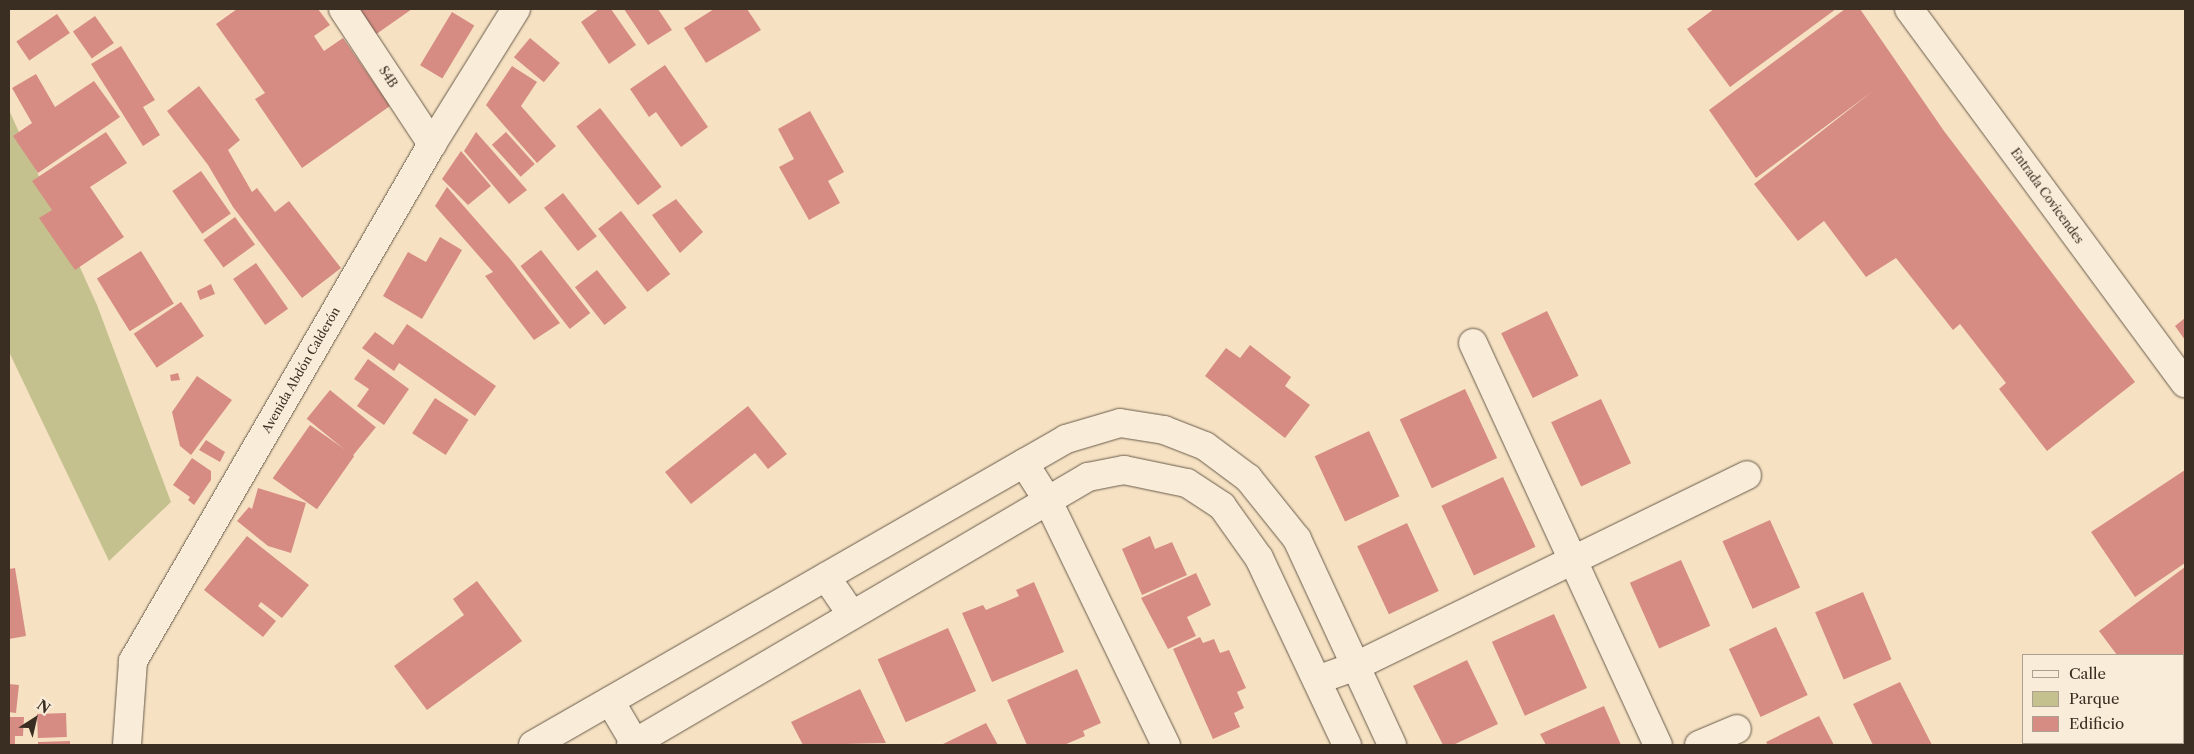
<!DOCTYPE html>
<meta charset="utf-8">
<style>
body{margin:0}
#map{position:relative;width:2194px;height:754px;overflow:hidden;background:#f6e2c3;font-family:"Libre Caslon Text",serif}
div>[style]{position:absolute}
.green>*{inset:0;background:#c4c18e}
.building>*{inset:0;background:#d68c83;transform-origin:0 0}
.roads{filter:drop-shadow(0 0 1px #695b4b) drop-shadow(0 0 1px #695b4b)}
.street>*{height:28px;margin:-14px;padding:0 14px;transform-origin:14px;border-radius:14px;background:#f9ecd8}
.secondary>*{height:28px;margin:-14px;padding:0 14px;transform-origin:14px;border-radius:14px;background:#f9ecd8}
span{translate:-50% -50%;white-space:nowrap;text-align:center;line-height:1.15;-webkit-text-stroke:4px #f9ecd8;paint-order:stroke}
.street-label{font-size:12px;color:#3a2e23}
.frame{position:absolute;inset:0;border:10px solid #3a2e23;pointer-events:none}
.legend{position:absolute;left:2022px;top:654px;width:162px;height:90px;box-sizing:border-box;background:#f9ecd8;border:1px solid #ada090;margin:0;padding:6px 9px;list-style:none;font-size:15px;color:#3a2e23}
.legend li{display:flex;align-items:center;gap:10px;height:25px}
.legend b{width:25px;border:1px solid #ada090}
.north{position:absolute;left:10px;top:694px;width:50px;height:50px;-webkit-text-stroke:4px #f9ecd8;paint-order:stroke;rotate:35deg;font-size:14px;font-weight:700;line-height:20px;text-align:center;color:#3a2e23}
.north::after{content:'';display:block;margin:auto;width:18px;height:22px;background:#3a2e23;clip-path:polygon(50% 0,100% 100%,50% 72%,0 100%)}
</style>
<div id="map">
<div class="green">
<i style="clip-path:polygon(9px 110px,97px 305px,171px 502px,109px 561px,9px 352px)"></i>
</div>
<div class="building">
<i style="clip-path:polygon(237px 9px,318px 9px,330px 25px,314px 36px,324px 51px,343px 38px,390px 106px,302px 168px,255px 99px,265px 93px,216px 24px)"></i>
<i style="clip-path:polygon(357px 9px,412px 9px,375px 35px)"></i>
<i style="clip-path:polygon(599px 9px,611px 9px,636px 45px,609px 64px,581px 22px)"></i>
<i style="clip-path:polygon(624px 9px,658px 9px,672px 30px,648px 45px)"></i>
<i style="clip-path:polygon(714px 9px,747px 9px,761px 30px,706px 63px,684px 28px)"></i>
<i style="clip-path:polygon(1714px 9px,1836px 9px,1730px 87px,1687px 29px)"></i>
<i style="clip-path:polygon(1845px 9px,1860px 9px,1944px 131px,2135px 382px,2047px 451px,1999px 389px,2006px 383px,1960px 324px,1953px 330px,1896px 258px,1866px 277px,1824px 221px,1798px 241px,1754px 184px,1873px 91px,1756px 178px,1709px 110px)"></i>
<i style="left:452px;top:12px;width:26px;height:62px;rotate:31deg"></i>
<i style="left:57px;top:14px;width:23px;height:49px;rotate:56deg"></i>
<i style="left:95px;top:16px;width:33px;height:27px;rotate:55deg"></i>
<i style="left:530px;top:38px;width:39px;height:25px;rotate:40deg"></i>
<i style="clip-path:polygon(121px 46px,155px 100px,143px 107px,160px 135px,143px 146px,91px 64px)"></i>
<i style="clip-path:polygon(665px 65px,708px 127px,681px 147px,656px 112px,649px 117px,630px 89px)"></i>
<i style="clip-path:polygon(512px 66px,537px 82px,521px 106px,556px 146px,537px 163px,486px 105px)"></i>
<i style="clip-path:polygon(36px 74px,55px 107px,94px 81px,120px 117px,38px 173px,13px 136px,32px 123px,12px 88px)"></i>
<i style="clip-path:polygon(199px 86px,240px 140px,228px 150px,252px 192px,257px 188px,275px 212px,289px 201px,341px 268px,302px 298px,233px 207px,208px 165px,167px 111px)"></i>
<i style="left:600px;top:108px;width:100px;height:30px;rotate:52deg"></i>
<i style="clip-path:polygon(810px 111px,844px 172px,828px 181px,840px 203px,809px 220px,779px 167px,794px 159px,778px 129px)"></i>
<i style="clip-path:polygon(106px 132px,127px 163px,90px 187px,124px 237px,75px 270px,39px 218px,52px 210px,32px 181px)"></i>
<i style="clip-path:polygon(476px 132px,527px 190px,509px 204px,464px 151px)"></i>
<i style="left:506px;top:132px;width:43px;height:19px;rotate:48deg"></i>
<i style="clip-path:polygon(461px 151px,491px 186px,468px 205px,442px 179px)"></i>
<i style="left:201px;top:171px;width:52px;height:35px;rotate:55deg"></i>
<i style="clip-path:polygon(447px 187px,511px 260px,560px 323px,534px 340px,485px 276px,493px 272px,435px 206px)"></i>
<i style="left:563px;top:193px;width:55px;height:24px;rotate:52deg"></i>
<i style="clip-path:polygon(676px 199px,703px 232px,680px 253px,652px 215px)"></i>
<i style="left:621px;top:211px;width:80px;height:29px;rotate:52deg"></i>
<i style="left:235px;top:217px;width:34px;height:39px;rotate:54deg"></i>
<i style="clip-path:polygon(440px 237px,462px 250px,422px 319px,383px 296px,408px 252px,426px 262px)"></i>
<i style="left:541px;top:250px;width:80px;height:26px;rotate:52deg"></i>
<i style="left:141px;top:251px;width:62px;height:52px;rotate:58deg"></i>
<i style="left:256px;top:263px;width:56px;height:28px;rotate:55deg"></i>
<i style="left:597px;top:270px;width:48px;height:28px;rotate:52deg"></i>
<i style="clip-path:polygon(211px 284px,215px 294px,200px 300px,197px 291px)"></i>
<i style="left:181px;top:302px;width:41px;height:57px;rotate:56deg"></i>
<i style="left:1547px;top:311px;width:72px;height:51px;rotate:64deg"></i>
<i style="clip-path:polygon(2185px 318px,2185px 340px,2175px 326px)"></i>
<i style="clip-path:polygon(407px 324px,496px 386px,475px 416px,399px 363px,394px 371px,362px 348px,375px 332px,393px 345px)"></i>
<i style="clip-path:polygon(1250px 345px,1291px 377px,1285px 386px,1310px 405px,1285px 438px,1205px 376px,1226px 348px,1240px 358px)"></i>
<i style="clip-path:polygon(368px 359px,409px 389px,384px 425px,357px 406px,369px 389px,354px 379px)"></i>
<i style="clip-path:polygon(178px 373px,180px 380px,171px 381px,170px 375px)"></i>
<i style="clip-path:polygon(197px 376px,232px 400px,191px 455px,180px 446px,172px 412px)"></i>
<i style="left:1465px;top:389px;width:76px;height:72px;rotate:65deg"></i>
<i style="left:330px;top:390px;width:59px;height:37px;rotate:39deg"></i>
<i style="left:435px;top:398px;width:40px;height:42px;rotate:33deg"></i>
<i style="left:1601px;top:399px;width:71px;height:55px;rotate:65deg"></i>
<i style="clip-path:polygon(748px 406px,787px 454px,768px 469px,755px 453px,691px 504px,665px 472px)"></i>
<i style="left:310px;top:425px;width:54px;height:65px;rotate:35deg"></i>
<i style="left:1369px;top:431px;width:72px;height:60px;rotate:65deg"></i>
<i style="clip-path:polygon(206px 440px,225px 452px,220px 462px,199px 450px)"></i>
<i style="clip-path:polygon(192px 458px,211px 471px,211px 480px,194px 505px,188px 500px,190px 497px,173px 485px)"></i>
<i style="clip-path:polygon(2185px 470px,2185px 563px,2135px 597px,2091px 532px)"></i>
<i style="left:1503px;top:477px;width:77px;height:68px;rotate:65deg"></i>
<i style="clip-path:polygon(258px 488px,306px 503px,291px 553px,268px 546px,237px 521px,249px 507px,252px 509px)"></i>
<i style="left:1770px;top:520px;width:74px;height:52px;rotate:66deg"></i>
<i style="left:1407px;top:523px;width:75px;height:55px;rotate:65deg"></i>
<i style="clip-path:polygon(247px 536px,309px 585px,282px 618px,261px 602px,258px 606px,276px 621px,263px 637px,204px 590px)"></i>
<i style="clip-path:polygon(1150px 536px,1155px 549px,1172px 542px,1187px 575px,1142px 595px,1122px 549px)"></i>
<i style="left:1681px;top:560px;width:72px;height:56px;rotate:66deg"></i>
<i style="clip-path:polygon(2185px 567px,2185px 657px,2117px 655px,2099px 631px)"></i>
<i style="clip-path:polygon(15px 568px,26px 636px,9px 639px,9px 569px)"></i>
<i style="clip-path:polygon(1196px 573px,1211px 605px,1187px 617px,1196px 636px,1168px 649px,1141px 598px)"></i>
<i style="clip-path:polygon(477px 581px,522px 641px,427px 710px,394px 666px,464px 615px,453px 599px)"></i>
<i style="clip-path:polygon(1034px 582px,1064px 652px,992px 682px,962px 613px,983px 605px,986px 610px,1019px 596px,1016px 590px)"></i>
<i style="left:1863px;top:592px;width:73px;height:52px;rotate:67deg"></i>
<i style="left:1554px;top:614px;width:81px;height:68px;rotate:66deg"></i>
<i style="left:1776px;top:627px;width:75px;height:52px;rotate:65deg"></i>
<i style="left:948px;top:628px;width:69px;height:77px;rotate:66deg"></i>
<i style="clip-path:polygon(1200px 637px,1203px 643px,1214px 639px,1220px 653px,1229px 650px,1246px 688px,1237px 692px,1244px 708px,1234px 713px,1240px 727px,1213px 739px,1173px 649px)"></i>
<i style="clip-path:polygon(1467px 660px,1498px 724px,1453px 745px,1443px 745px,1413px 686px)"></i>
<i style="clip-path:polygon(1077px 669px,1101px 723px,1083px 731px,1085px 736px,1064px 745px,1027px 745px,1007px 700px)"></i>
<i style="clip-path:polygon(1900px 682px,1932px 745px,1873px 745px,1853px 704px)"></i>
<i style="left:9px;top:684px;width:10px;height:28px;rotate:6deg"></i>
<i style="clip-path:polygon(860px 689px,886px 743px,803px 745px,791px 722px)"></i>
<i style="clip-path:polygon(1604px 706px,1621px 745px,1546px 745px,1540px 734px)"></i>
<i style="left:66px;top:713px;width:24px;height:29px;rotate:88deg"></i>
<i style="clip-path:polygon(1819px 716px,1834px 745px,1768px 745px,1766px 742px)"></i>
<i style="clip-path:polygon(9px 717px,24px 717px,23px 736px,15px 736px,15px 745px,9px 745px)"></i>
<i style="clip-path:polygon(986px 723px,998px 745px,941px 745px)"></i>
<i style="clip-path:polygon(70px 741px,70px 745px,38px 745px,38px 742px)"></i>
</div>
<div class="roads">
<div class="street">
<i style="left:343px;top:9px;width:162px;rotate:56.6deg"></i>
<i style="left:1909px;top:9px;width:465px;rotate:53.6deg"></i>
<i style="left:1473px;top:343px;width:443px;rotate:65.3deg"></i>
<i style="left:1024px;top:463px;width:45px;rotate:57.7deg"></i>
<i style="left:1048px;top:501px;width:271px;rotate:64.2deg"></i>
<i style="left:826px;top:577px;width:46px;rotate:55.6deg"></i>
<i style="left:1317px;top:680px;width:41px;rotate:-19.7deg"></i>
<i style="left:1356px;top:666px;width:435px;rotate:-26deg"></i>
<i style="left:610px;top:701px;width:51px;rotate:59.4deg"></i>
<i style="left:533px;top:745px;width:615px;rotate:-29.86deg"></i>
<i style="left:1066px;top:439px;width:56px;rotate:-16.5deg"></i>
<i style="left:1120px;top:423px;width:45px;rotate:9deg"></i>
<i style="left:1164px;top:430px;width:44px;rotate:21.3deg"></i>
<i style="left:1205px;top:446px;width:54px;rotate:36.7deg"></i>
<i style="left:1248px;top:478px;width:78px;rotate:51.2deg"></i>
<i style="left:1297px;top:539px;width:227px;rotate:65.2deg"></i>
<i style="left:631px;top:745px;width:530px;rotate:-30.39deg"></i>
<i style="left:1088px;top:477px;width:37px;rotate:-11deg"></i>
<i style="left:1124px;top:470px;width:64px;rotate:11.7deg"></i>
<i style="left:1187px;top:483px;width:42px;rotate:33.3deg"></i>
<i style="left:1222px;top:506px;width:64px;rotate:54.6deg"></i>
<i style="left:1259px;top:558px;width:207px;rotate:64.8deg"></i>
<i style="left:1699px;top:745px;width:41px;rotate:-22.8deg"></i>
</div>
<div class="secondary">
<i style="left:127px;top:745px;width:84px;rotate:-85.9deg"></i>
<i style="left:133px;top:661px;width:597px;rotate:-59.96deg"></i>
<i style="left:432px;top:144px;width:159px;rotate:-58.1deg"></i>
</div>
</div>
<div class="street-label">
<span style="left:388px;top:77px;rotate:57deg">S4B</span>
<span style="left:2047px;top:196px;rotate:54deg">Entrada Covicendes</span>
<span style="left:301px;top:370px;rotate:-60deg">Avenida Abdón Calderón</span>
</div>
<div class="frame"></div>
<ul class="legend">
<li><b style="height:6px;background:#f9ecd8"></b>Calle</li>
<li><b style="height:14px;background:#c4c18e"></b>Parque</li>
<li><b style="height:14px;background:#d68c83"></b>Edificio</li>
</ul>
<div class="north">N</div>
</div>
